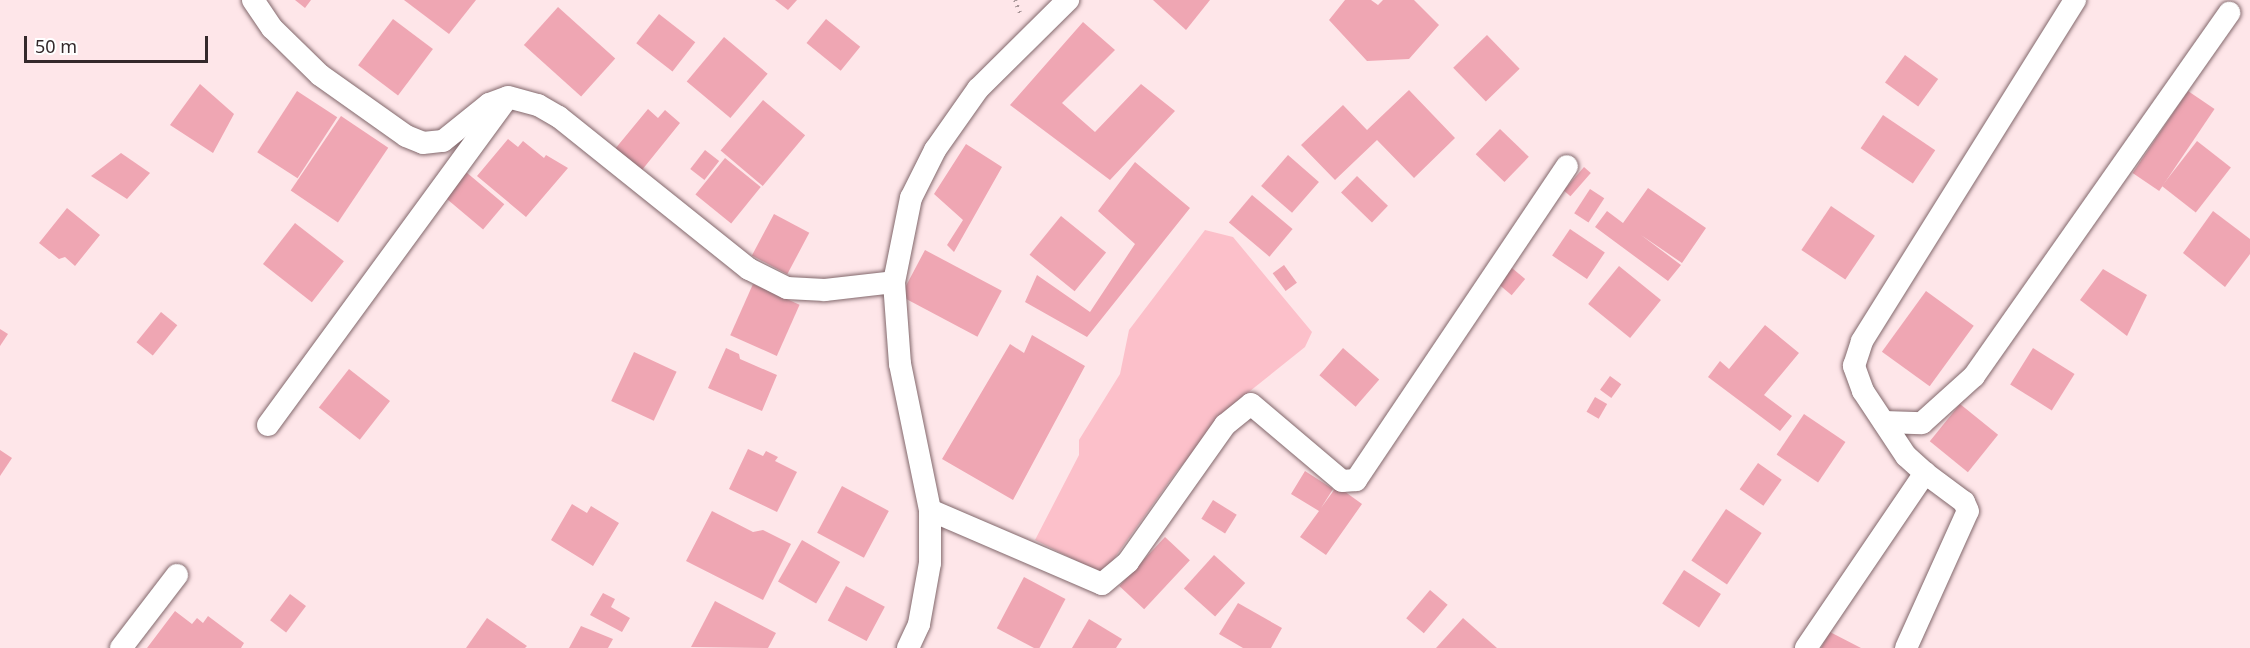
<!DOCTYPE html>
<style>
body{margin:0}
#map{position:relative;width:2250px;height:648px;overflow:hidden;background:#fee6e9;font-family:"Noto Sans",sans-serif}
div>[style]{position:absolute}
.green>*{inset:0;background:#fcc0ca}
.building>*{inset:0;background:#efa6b3;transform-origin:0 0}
.path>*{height:4px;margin-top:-2px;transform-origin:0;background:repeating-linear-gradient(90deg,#a99799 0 1.5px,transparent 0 6px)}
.roads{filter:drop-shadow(0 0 2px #82686c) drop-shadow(0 0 2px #82686c)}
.minor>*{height:22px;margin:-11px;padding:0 11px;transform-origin:11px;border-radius:11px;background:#fff}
span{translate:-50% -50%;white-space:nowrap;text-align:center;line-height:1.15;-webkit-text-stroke:6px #fff;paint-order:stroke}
.scale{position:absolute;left:24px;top:36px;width:184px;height:27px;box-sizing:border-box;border:3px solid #34292b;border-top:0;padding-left:8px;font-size:18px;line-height:21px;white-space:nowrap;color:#34292b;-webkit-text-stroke:4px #fff;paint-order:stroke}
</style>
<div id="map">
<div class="green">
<i style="clip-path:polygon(1205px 230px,1233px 237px,1312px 332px,1305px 347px,1240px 399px,1176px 472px,1103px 574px,1035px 540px,1079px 455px,1079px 440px,1120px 374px,1129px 330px)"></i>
</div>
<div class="building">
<i style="clip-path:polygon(295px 0,311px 0,305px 8px)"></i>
<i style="clip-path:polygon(404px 0,476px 0,449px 34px)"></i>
<i style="clip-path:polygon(775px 0,797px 0,788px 10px)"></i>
<i style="clip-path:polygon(1153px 0,1210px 0,1186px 30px)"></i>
<i style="clip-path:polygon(1345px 0,1371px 0,1378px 5px,1383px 0,1414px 0,1439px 25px,1409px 59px,1367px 61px,1329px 20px)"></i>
<i style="left:558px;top:7px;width:77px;height:51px;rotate:42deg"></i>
<i style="left:659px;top:14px;width:46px;height:37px;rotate:38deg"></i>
<i style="left:393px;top:19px;width:50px;height:58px;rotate:37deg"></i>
<i style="left:826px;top:19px;width:44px;height:31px;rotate:39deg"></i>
<i style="clip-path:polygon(1083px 22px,1115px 50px,1062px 103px,1095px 132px,1141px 84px,1175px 111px,1110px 180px,1010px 105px)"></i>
<i style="left:1487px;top:35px;width:47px;height:47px;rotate:46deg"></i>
<i style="left:724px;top:37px;width:57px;height:58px;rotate:40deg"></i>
<i style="left:1905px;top:55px;width:41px;height:34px;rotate:36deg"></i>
<i style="clip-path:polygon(200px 84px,234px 114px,213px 153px,170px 125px)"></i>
<i style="clip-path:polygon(1409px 90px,1455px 138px,1414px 178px,1377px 140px,1335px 180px,1301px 145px,1343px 105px,1367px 130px)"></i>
<i style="left:297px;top:91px;width:48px;height:73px;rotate:33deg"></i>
<i style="left:2188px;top:91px;width:32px;height:99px;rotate:34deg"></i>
<i style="left:763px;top:100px;width:55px;height:66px;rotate:40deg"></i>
<i style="clip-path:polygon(648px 109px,658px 118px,665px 110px,680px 123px,642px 170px,615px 149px)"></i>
<i style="left:1883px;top:115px;width:63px;height:40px;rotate:34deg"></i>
<i style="left:341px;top:116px;width:57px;height:90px;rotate:34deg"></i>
<i style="left:1500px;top:129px;width:40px;height:35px;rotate:44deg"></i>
<i style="clip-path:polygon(508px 139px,518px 147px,523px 141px,544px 158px,546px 155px,568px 168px,526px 217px,477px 176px)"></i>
<i style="left:2197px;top:141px;width:43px;height:57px;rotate:38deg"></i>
<i style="clip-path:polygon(966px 144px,1002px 167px,954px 252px,947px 245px,963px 220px,934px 194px)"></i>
<i style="left:705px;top:150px;width:18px;height:24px;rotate:38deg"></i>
<i style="clip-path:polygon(121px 153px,150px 173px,127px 199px,91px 176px)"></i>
<i style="left:1288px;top:155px;width:41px;height:41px;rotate:41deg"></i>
<i style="left:725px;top:158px;width:46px;height:47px;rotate:39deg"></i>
<i style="clip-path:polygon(1135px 162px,1190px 208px,1087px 337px,1025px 302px,1037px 275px,1090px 312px,1135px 244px,1098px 211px)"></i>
<i style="left:1584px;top:167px;width:9px;height:31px;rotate:41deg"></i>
<i style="left:466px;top:172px;width:50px;height:33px;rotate:40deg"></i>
<i style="left:1357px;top:176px;width:43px;height:23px;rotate:44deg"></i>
<i style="clip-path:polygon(1648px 188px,1706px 228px,1682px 263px,1641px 235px,1681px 265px,1668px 281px,1595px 227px,1607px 211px,1623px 223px)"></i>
<i style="left:1590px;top:189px;width:17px;height:29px;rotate:33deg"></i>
<i style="left:1252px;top:195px;width:53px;height:36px;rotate:40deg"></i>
<i style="left:1831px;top:206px;width:53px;height:53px;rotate:34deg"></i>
<i style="clip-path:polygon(67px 208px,100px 235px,75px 266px,65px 257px,59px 259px,39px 243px)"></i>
<i style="clip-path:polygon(2213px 211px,2250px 239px,2250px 254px,2225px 287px,2183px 253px)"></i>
<i style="left:774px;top:214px;width:40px;height:47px;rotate:28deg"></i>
<i style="left:1061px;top:216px;width:58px;height:50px;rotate:39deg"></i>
<i style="left:295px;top:223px;width:62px;height:52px;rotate:38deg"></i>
<i style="left:1570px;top:229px;width:42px;height:32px;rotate:34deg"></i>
<i style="left:925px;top:250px;width:87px;height:52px;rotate:28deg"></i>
<i style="left:1506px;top:263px;width:25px;height:21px;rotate:40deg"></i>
<i style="left:1284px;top:265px;width:22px;height:14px;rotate:54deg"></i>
<i style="left:1619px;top:266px;width:54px;height:49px;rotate:39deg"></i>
<i style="clip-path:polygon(2103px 269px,2147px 295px,2127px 336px,2080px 300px)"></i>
<i style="left:753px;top:284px;width:51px;height:56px;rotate:24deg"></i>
<i style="left:1926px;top:291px;width:59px;height:75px;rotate:36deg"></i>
<i style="left:161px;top:312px;width:21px;height:39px;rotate:39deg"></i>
<i style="clip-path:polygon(1765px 325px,1799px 353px,1764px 395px,1792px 416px,1780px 431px,1708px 377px,1720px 361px,1729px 369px)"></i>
<i style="clip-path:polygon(0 329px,8px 334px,0 346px)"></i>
<i style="clip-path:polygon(1032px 335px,1085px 366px,1013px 500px,942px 459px,1010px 344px,1024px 353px)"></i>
<i style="clip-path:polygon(726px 348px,739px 354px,740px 359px,777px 375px,762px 411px,708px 388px)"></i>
<i style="left:1343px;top:348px;width:48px;height:36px;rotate:41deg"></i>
<i style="left:2033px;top:348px;width:49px;height:43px;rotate:32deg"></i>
<i style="left:634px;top:352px;width:47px;height:54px;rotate:25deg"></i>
<i style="left:349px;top:369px;width:52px;height:49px;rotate:38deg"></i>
<i style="left:1610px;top:376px;width:14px;height:17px;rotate:36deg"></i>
<i style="left:1595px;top:397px;width:14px;height:17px;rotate:30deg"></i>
<i style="left:1960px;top:404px;width:49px;height:48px;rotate:39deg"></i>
<i style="left:1804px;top:414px;width:50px;height:49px;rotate:34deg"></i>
<i style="clip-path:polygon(748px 449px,763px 456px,766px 451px,778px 457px,775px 461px,797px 472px,777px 512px,729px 489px)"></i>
<i style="clip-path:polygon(0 450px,12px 458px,0 476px)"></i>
<i style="left:1758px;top:463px;width:29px;height:32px;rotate:35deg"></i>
<i style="clip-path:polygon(1305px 471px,1333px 489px,1321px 508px,1337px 486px,1362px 504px,1326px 555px,1300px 537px,1319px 511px,1291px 494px)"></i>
<i style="left:842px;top:486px;width:53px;height:53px;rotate:28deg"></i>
<i style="left:1213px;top:500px;width:28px;height:22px;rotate:32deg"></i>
<i style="clip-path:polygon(572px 504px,587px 513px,591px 506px,619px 523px,593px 566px,551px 540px)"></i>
<i style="left:1726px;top:509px;width:43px;height:62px;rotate:34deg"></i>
<i style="clip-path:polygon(712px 511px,753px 532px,763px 530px,791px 544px,763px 600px,686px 561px)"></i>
<i style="left:1165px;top:537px;width:34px;height:67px;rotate:43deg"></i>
<i style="left:802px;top:540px;width:44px;height:48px;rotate:30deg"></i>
<i style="left:1214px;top:555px;width:42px;height:45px;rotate:42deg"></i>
<i style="left:1684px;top:570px;width:44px;height:40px;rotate:33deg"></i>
<i style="left:1024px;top:577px;width:47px;height:58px;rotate:28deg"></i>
<i style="left:846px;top:586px;width:44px;height:39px;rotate:28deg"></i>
<i style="left:1430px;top:590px;width:23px;height:37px;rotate:40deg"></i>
<i style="clip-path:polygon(603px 593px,615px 599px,611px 607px,630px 618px,622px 632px,590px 615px)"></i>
<i style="left:290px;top:594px;width:20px;height:33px;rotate:37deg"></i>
<i style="clip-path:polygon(715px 601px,776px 633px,768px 648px,691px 647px)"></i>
<i style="clip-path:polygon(1238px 603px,1282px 628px,1271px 648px,1243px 648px,1219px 634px)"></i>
<i style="clip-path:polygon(175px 611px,192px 624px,197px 618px,203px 623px,208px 616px,244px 643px,241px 648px,147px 648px)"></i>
<i style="clip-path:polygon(487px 618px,527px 646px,525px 648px,466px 648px)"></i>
<i style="clip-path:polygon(1463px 618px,1497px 648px,1436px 648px)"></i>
<i style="clip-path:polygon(1089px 619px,1122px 639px,1116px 648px,1072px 648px)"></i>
<i style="clip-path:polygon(581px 626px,613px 639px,608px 648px,569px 648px)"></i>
<i style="clip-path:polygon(1830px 632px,1861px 648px,1821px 648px)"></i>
</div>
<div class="path">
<i style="left:1015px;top:0;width:17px;rotate:69deg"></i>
</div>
<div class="roads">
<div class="minor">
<i style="left:253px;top:0;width:34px;rotate:56deg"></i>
<i style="left:272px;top:28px;width:67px;rotate:44.4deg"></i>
<i style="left:320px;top:75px;width:105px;rotate:35.3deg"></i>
<i style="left:406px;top:136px;width:18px;rotate:22deg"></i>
<i style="left:423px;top:143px;width:20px;rotate:-6deg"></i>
<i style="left:443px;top:141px;width:59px;rotate:-38.8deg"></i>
<i style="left:489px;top:104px;width:20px;rotate:-20deg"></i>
<i style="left:508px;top:97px;width:31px;rotate:15deg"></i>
<i style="left:538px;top:105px;width:24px;rotate:30deg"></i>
<i style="left:559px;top:117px;width:243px;rotate:38.7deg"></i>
<i style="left:749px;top:269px;width:42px;rotate:26.6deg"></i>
<i style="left:787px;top:288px;width:38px;rotate:3deg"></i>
<i style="left:825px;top:290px;width:69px;rotate:-6.6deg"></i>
<i style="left:1884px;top:422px;width:38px;rotate:2deg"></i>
<i style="left:1922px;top:423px;width:70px;rotate:-42.1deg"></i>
<i style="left:1974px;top:376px;width:444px;rotate:-54.9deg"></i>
<i style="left:268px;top:425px;width:403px;rotate:-53.8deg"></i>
<i style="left:930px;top:510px;width:187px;rotate:23.3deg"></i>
<i style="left:1102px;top:584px;width:34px;rotate:-40deg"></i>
<i style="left:1128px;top:562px;width:168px;rotate:-54.7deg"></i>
<i style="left:1225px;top:425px;width:33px;rotate:-39deg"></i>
<i style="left:1251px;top:404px;width:119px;rotate:40.2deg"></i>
<i style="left:1342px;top:481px;width:14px;rotate:-4deg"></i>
<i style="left:1356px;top:480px;width:378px;rotate:-56.1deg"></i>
<i style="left:121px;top:648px;width:92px;rotate:-52.5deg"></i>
<i style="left:908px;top:648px;width:26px;rotate:-65deg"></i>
<i style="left:919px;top:624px;width:62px;rotate:-79.8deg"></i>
<i style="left:930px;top:563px;width:53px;rotate:-90deg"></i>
<i style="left:930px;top:510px;width:149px;rotate:-101.6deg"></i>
<i style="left:900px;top:364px;width:82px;rotate:-94.2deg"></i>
<i style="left:894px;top:282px;width:86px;rotate:-78.6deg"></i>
<i style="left:911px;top:198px;width:54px;rotate:-63.4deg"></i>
<i style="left:935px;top:150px;width:75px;rotate:-54.8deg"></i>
<i style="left:978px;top:89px;width:127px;rotate:-44.7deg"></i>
<i style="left:1806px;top:648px;width:212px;rotate:-55.8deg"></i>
<i style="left:1925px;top:473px;width:25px;rotate:-138deg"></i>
<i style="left:1906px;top:456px;width:78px;rotate:-123.5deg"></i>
<i style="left:1863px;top:391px;width:27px;rotate:-110deg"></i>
<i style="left:1854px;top:366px;width:26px;rotate:-72deg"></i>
<i style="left:1862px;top:341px;width:402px;rotate:-58deg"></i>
<i style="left:1906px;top:648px;width:150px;rotate:-65.7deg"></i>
<i style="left:1968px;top:511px;width:10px;rotate:-114deg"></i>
<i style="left:1964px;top:502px;width:49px;rotate:-143.4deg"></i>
</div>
</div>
<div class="scale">50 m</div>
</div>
